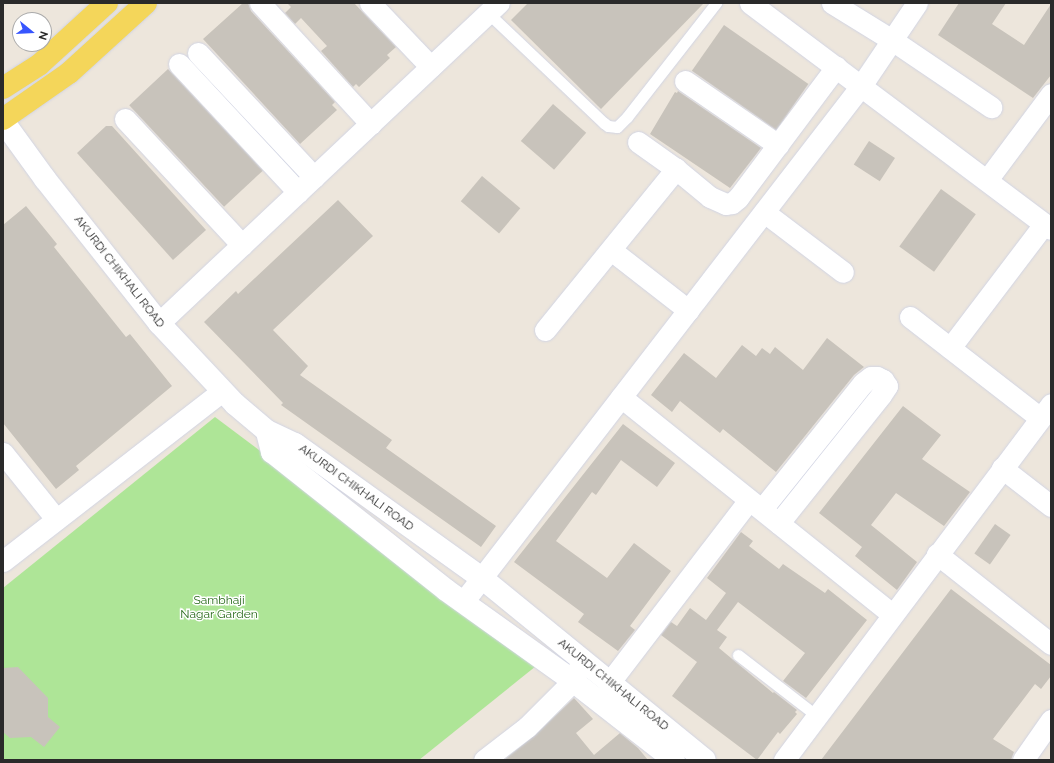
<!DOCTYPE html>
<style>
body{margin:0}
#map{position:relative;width:1054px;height:763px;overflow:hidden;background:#ede6dc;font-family:Raleway,sans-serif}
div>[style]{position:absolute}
.green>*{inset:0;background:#aee597}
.building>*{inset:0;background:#c8c3bb;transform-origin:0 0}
.roads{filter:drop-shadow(0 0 1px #d1d4e3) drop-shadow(0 0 1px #d1d4e3)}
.service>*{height:11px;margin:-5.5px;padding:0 5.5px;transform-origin:5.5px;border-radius:5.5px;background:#fff}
.minor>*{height:21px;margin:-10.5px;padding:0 10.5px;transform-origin:10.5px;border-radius:10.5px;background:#fff}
.secondary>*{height:22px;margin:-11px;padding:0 11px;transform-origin:11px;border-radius:11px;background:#fff}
.primary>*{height:22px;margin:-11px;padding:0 11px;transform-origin:11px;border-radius:11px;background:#f4d65a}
span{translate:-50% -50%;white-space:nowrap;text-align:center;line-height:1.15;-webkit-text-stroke:3px #fff;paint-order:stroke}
.street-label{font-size:12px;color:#2a2a2a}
.park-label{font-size:12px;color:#266918}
.frame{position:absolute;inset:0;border:4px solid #2a2a2a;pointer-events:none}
.north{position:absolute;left:12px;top:12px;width:40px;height:40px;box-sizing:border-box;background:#fff;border:1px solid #aaa;border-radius:50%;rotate:108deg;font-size:11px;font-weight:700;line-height:16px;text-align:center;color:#2a2a2a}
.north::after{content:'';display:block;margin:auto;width:14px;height:18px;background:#3755fe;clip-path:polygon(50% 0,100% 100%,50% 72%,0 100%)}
</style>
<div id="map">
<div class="green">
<i style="clip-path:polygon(215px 417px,541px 662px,419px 760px,3px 760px,3px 588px)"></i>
</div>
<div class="building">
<i style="clip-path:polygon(243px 3px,248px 3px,251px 11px,335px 102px,332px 105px,337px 110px,300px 144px,203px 39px)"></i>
<i style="clip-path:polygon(287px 3px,354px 3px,396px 47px,387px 55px,390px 58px,359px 87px,356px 84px,353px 87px,321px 51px,327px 46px,301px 18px,295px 24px,285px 13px,291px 7px)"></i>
<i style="clip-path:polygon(528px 3px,704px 3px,601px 109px,511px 20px)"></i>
<i style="clip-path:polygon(959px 3px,1006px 3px,992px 24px,1024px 45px,1051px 4px,1051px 75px,1033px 98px,938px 35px)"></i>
<i style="left:724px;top:25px;width:103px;height:56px;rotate:35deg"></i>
<i style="left:168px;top:69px;width:139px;height:53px;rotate:47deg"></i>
<i style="clip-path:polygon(678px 91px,761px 148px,730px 188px,650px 134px,675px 92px,677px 93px)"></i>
<i style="left:553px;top:104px;width:44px;height:49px;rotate:41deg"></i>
<i style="clip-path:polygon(106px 126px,112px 126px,206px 230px,173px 260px,77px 153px)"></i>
<i style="left:869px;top:141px;width:31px;height:28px;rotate:33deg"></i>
<i style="left:482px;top:176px;width:50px;height:33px;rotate:40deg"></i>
<i style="left:941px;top:189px;width:43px;height:71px;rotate:36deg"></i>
<i style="clip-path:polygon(338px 200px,373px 236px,273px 330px,308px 366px,300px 375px,392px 440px,386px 448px,496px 526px,481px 547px,281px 405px,283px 403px,204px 322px,236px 291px,238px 294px)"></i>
<i style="clip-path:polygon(26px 206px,57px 244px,54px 247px,126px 337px,130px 334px,172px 386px,76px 466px,79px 470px,56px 489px,3px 423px,3px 225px)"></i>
<i style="clip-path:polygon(827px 338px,864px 367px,854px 375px,776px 472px,723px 429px,720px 433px,680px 401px,672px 412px,651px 395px,684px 353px,716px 378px,742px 345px,756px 356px,762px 348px,770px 354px,775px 347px,803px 370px)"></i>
<i style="clip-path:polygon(903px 406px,941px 435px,922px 459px,970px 492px,944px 526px,896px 493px,871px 525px,917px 562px,897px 590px,855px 556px,862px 547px,819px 513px)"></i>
<i style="clip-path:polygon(623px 424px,675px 463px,657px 487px,621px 460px,596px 495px,592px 492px,556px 541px,607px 578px,634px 543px,671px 571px,630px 626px,635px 630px,618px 651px,578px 622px,584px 614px,514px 562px)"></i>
<i style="left:995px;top:524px;width:19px;height:36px;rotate:35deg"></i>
<i style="clip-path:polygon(741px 532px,753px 541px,749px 546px,779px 569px,783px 564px,825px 593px,828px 589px,867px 620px,806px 698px,783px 681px,805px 653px,738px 602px,717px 630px,727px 637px,719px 648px,773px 693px,774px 692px,797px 710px,795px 712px,797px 714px,780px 734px,778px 732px,757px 760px,672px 696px,697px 662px,661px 635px,671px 622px,677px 626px,690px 608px,706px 620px,726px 593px,707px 578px)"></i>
<i style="clip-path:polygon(951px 589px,1051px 665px,1051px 676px,1041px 689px,1035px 684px,993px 739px,1014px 752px,1011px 760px,821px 760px)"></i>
<i style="clip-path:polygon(18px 667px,48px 698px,48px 717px,60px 727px,44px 747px,31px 737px,10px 738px,3px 732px,3px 668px)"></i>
<i style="clip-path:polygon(574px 698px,593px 719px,576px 733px,594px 755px,620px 733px,638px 748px,648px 760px,504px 760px,535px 735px)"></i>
</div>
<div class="roads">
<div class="service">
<i style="left:488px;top:13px;width:160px;rotate:43.5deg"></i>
<i style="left:604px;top:123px;width:5px;rotate:37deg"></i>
<i style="left:608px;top:126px;width:9px;rotate:6deg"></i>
<i style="left:617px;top:127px;width:14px;rotate:-45deg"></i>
<i style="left:627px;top:117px;width:145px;rotate:-52deg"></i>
<i style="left:738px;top:655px;width:100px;rotate:37.7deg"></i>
</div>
<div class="minor">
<i style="left:260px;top:3px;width:164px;rotate:47.5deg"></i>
<i style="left:370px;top:3px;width:88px;rotate:46.4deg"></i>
<i style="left:750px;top:3px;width:376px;rotate:36.9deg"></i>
<i style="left:832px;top:3px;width:70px;rotate:31.7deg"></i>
<i style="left:892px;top:40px;width:120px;rotate:34.1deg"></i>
<i style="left:198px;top:53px;width:170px;rotate:46.9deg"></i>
<i style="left:179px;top:64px;width:175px;rotate:47.1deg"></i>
<i style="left:685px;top:81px;width:113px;rotate:34.5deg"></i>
<i style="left:125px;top:119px;width:172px;rotate:47.1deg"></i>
<i style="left:638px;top:142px;width:47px;rotate:35.4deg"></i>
<i style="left:676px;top:169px;width:44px;rotate:39.5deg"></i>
<i style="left:710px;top:197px;width:17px;rotate:24deg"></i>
<i style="left:726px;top:204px;width:6px;rotate:-9deg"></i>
<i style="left:732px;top:203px;width:8px;rotate:-40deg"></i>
<i style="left:738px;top:198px;width:164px;rotate:-53.2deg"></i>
<i style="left:987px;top:180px;width:107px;rotate:-53.3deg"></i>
<i style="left:764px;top:212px;width:99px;rotate:37.2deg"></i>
<i style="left:611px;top:250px;width:98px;rotate:37.9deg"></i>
<i style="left:910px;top:317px;width:165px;rotate:37.8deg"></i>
<i style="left:159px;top:323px;width:467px;rotate:-43.3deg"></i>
<i style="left:545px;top:330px;width:208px;rotate:-50.9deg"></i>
<i style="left:950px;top:348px;width:156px;rotate:-52.8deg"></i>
<i style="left:621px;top:397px;width:347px;rotate:38.7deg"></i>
<i style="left:3px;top:453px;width:85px;rotate:51.2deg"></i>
<i style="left:1002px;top:468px;width:62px;rotate:37.8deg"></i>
<i style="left:762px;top:509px;width:161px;rotate:-51.3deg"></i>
<i style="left:863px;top:383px;width:10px;rotate:-37deg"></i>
<i style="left:871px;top:377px;width:6px"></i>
<i style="left:877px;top:377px;width:7px;rotate:27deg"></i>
<i style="left:883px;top:380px;width:7px;rotate:56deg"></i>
<i style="left:887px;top:386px;width:11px;rotate:124deg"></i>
<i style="left:881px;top:395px;width:164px;rotate:128.6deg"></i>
<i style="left:937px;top:554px;width:145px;rotate:38.3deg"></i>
<i style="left:3px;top:561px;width:277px;rotate:-37.8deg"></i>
<i style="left:463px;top:602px;width:652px;rotate:-52.36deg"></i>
<i style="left:861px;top:86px;width:100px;rotate:-56deg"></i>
<i style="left:609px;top:683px;width:230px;rotate:-52.6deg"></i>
<i style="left:484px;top:760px;width:54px;rotate:-37.5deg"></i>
<i style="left:527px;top:727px;width:65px;rotate:-45deg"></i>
<i style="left:573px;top:681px;width:17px;rotate:-66deg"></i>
<i style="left:784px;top:760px;width:445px;rotate:-53.1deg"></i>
<i style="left:1023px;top:760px;width:49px;rotate:-55deg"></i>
</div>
<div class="secondary">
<i style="left:3px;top:121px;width:72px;rotate:54.1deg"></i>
<i style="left:45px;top:179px;width:184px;rotate:51.6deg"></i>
<i style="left:159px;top:323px;width:111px;rotate:46.8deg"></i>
<i style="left:235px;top:404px;width:42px;rotate:40.2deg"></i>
<i style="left:267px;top:431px;width:31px;rotate:25deg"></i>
<i style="left:295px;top:444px;width:231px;rotate:35.7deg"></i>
<i style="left:483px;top:579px;width:286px;rotate:39.2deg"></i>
<i style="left:267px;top:432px;width:21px;rotate:76deg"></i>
<i style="left:272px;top:452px;width:222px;rotate:38.4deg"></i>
<i style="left:446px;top:590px;width:156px;rotate:35.6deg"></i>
<i style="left:573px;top:681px;width:128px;rotate:38deg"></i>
</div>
<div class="primary">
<i style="left:3px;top:88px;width:43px;rotate:-32.6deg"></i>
<i style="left:39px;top:65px;width:92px;rotate:-42.4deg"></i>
<i style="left:3px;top:119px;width:80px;rotate:-34.9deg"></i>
<i style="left:69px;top:73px;width:104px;rotate:-42.3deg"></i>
</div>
</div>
<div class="street-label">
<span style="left:119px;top:272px;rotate:52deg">AKURDI CHIKHALI ROAD</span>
<span style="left:356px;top:488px;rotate:36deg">AKURDI CHIKHALI ROAD</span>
<span style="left:613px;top:685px;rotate:39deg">AKURDI CHIKHALI ROAD</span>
</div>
<div class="park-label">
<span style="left:219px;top:608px">Sambhaji<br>Nagar Garden</span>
</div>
<div class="frame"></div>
<div class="north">N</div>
</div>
